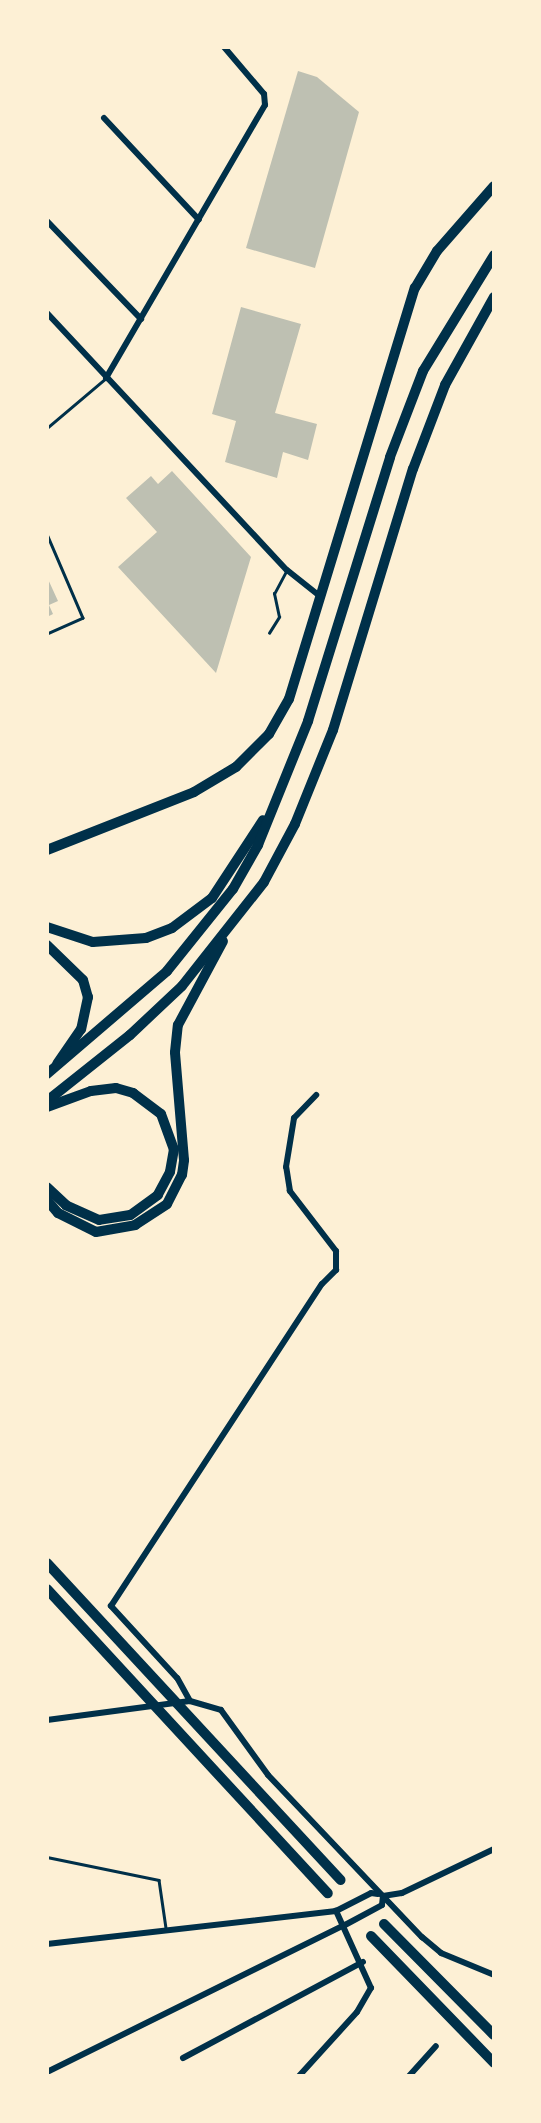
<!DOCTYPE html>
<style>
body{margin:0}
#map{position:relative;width:541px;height:2123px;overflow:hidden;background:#fdf0d5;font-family:Inter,sans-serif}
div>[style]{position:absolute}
.building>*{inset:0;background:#bec0b2}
.service>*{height:2.5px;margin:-1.25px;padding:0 1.25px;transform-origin:1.25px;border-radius:1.25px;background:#003049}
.minor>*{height:6px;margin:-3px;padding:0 3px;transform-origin:3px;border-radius:3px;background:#003049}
.primary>*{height:10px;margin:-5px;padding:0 5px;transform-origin:5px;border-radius:5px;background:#003049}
.trunk>*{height:10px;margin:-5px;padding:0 5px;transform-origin:5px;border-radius:5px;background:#003049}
span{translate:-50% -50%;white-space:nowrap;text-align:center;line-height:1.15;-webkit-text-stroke:7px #fdf0d5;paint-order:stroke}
.frame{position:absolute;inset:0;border:49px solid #fdf0d5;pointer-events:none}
</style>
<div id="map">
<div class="building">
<i style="clip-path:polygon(298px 71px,317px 77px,359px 112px,315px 268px,246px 248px)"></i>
<i style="clip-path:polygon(241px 307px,301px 324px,275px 413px,317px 424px,308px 460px,283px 452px,277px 478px,225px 462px,236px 421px,212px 414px)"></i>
<i style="clip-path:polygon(172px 471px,251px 557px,216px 673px,118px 567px,157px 532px,126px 498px,151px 476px,158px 484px)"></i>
<i style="clip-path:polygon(47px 577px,58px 601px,49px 605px,53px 614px,47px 617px)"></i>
</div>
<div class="service">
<i style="left:47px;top:428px;width:77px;rotate:-40.3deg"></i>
<i style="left:47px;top:534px;width:91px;rotate:66.8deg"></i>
<i style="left:83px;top:618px;width:39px;rotate:156deg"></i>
<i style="left:269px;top:633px;width:19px;rotate:-58deg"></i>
<i style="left:279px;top:617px;width:24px;rotate:-102deg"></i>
<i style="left:274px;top:594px;width:27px;rotate:-62deg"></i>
<i style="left:47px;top:1857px;width:114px;rotate:11.6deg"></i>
<i style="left:159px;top:1880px;width:49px;rotate:81.7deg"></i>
</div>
<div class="minor">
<i style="left:104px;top:118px;width:139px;rotate:47deg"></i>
<i style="left:47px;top:221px;width:136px;rotate:46.2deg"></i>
<i style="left:47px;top:313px;width:352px;rotate:47deg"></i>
<i style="left:287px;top:570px;width:43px;rotate:38.5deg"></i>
<i style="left:106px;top:378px;width:316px;rotate:-59.8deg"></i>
<i style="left:265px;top:105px;width:11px;rotate:-95deg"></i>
<i style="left:264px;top:94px;width:62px;rotate:-130.4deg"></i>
<i style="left:190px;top:1701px;width:26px;rotate:-119deg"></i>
<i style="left:177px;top:1678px;width:98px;rotate:-132.5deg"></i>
<i style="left:111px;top:1606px;width:385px;rotate:-56.8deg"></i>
<i style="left:322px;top:1284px;width:20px;rotate:-45deg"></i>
<i style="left:336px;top:1270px;width:19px;rotate:-90deg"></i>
<i style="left:336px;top:1251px;width:76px;rotate:-127.5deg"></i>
<i style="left:290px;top:1191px;width:24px;rotate:-99deg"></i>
<i style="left:286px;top:1167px;width:50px;rotate:-80.7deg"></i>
<i style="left:294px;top:1118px;width:32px;rotate:-46deg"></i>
<i style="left:47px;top:1720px;width:144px;rotate:-7.6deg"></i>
<i style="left:190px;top:1701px;width:32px;rotate:16deg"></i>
<i style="left:221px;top:1710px;width:80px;rotate:54.1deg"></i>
<i style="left:268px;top:1775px;width:224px;rotate:46.5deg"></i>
<i style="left:422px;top:1937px;width:25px;rotate:40deg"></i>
<i style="left:441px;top:1953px;width:57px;rotate:22.5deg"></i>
<i style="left:383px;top:1896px;width:19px;rotate:-9deg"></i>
<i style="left:402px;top:1893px;width:102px;rotate:-25.6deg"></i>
<i style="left:47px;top:1944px;width:291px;rotate:-6.5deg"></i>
<i style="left:336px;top:1911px;width:39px;rotate:-27deg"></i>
<i style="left:371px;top:1893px;width:7px;rotate:8deg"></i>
<i style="left:183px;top:2058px;width:204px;rotate:-28.1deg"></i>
<i style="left:47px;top:2072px;width:332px;rotate:-26.3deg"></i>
<i style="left:345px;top:1925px;width:42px;rotate:-28.4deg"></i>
<i style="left:382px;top:1905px;width:9px;rotate:-84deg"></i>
<i style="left:299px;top:2076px;width:86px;rotate:-47.8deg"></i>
<i style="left:357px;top:2012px;width:28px;rotate:-60deg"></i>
<i style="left:371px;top:1988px;width:85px;rotate:-114.4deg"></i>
<i style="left:409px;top:2076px;width:40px;rotate:-48deg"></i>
</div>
<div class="primary">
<i style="left:47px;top:850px;width:158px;rotate:-21.5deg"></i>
<i style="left:194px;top:792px;width:49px;rotate:-30.8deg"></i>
<i style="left:236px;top:767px;width:47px;rotate:-45deg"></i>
<i style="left:269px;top:734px;width:40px;rotate:-60.3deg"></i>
<i style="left:289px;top:699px;width:430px;rotate:-73deg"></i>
<i style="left:415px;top:288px;width:43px;rotate:-59.3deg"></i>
<i style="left:437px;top:251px;width:86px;rotate:-48.8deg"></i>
</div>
<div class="trunk">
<i style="left:47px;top:927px;width:48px;rotate:18.1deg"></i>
<i style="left:93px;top:942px;width:53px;rotate:-4.3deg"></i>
<i style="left:146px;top:938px;width:28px;rotate:-21deg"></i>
<i style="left:172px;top:928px;width:50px;rotate:-36.9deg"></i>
<i style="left:212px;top:898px;width:93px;rotate:-56.8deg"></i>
<i style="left:47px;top:945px;width:50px;rotate:44.2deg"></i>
<i style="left:83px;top:980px;width:18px;rotate:74deg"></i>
<i style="left:88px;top:997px;width:33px;rotate:102deg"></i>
<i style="left:81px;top:1029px;width:42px;rotate:124.4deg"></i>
<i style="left:47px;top:1074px;width:158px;rotate:-40.6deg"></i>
<i style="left:167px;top:971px;width:105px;rotate:-51.2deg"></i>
<i style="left:233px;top:889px;width:51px;rotate:-60.4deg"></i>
<i style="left:258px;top:845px;width:134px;rotate:-68deg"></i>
<i style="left:308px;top:721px;width:276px;rotate:-72.7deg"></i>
<i style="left:390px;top:457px;width:92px;rotate:-69deg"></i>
<i style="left:423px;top:371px;width:136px;rotate:-58.5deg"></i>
<i style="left:47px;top:1101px;width:106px;rotate:-38.5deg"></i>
<i style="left:130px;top:1035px;width:71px;rotate:-43.3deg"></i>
<i style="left:182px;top:986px;width:132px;rotate:-51.7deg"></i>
<i style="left:264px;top:882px;width:66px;rotate:-61.9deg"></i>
<i style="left:295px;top:824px;width:101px;rotate:-68deg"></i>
<i style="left:333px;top:730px;width:273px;rotate:-73deg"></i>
<i style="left:413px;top:469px;width:90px;rotate:-69.1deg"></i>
<i style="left:445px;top:385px;width:101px;rotate:-60.9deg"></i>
<i style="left:47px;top:1107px;width:47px;rotate:-20deg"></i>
<i style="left:91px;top:1091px;width:25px;rotate:-7deg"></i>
<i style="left:116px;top:1088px;width:18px;rotate:16deg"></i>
<i style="left:133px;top:1093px;width:35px;rotate:37deg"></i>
<i style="left:161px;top:1114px;width:37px;rotate:70deg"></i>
<i style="left:174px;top:1149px;width:23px;rotate:100deg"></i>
<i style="left:170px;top:1172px;width:26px;rotate:118deg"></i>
<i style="left:158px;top:1195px;width:34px;rotate:144deg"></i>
<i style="left:130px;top:1215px;width:31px;rotate:171deg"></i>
<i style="left:99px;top:1220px;width:36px;rotate:-156deg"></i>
<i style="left:66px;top:1205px;width:26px;rotate:-137deg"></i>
<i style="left:47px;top:1200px;width:17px;rotate:50deg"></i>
<i style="left:58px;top:1213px;width:42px;rotate:26.6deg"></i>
<i style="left:96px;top:1232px;width:40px;rotate:-10deg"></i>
<i style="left:135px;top:1225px;width:38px;rotate:-33deg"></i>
<i style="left:167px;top:1204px;width:33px;rotate:-63deg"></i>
<i style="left:182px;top:1175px;width:15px;rotate:-82deg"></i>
<i style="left:184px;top:1160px;width:108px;rotate:-94.8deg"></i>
<i style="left:175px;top:1052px;width:27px;rotate:-84deg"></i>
<i style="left:178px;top:1025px;width:95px;rotate:-61.8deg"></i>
<i style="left:47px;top:1563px;width:432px;rotate:47.2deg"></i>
<i style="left:47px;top:1589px;width:414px;rotate:47.3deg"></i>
<i style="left:384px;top:1924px;width:156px;rotate:45.3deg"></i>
<i style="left:371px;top:1936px;width:177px;rotate:45.9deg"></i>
</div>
<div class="frame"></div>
</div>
